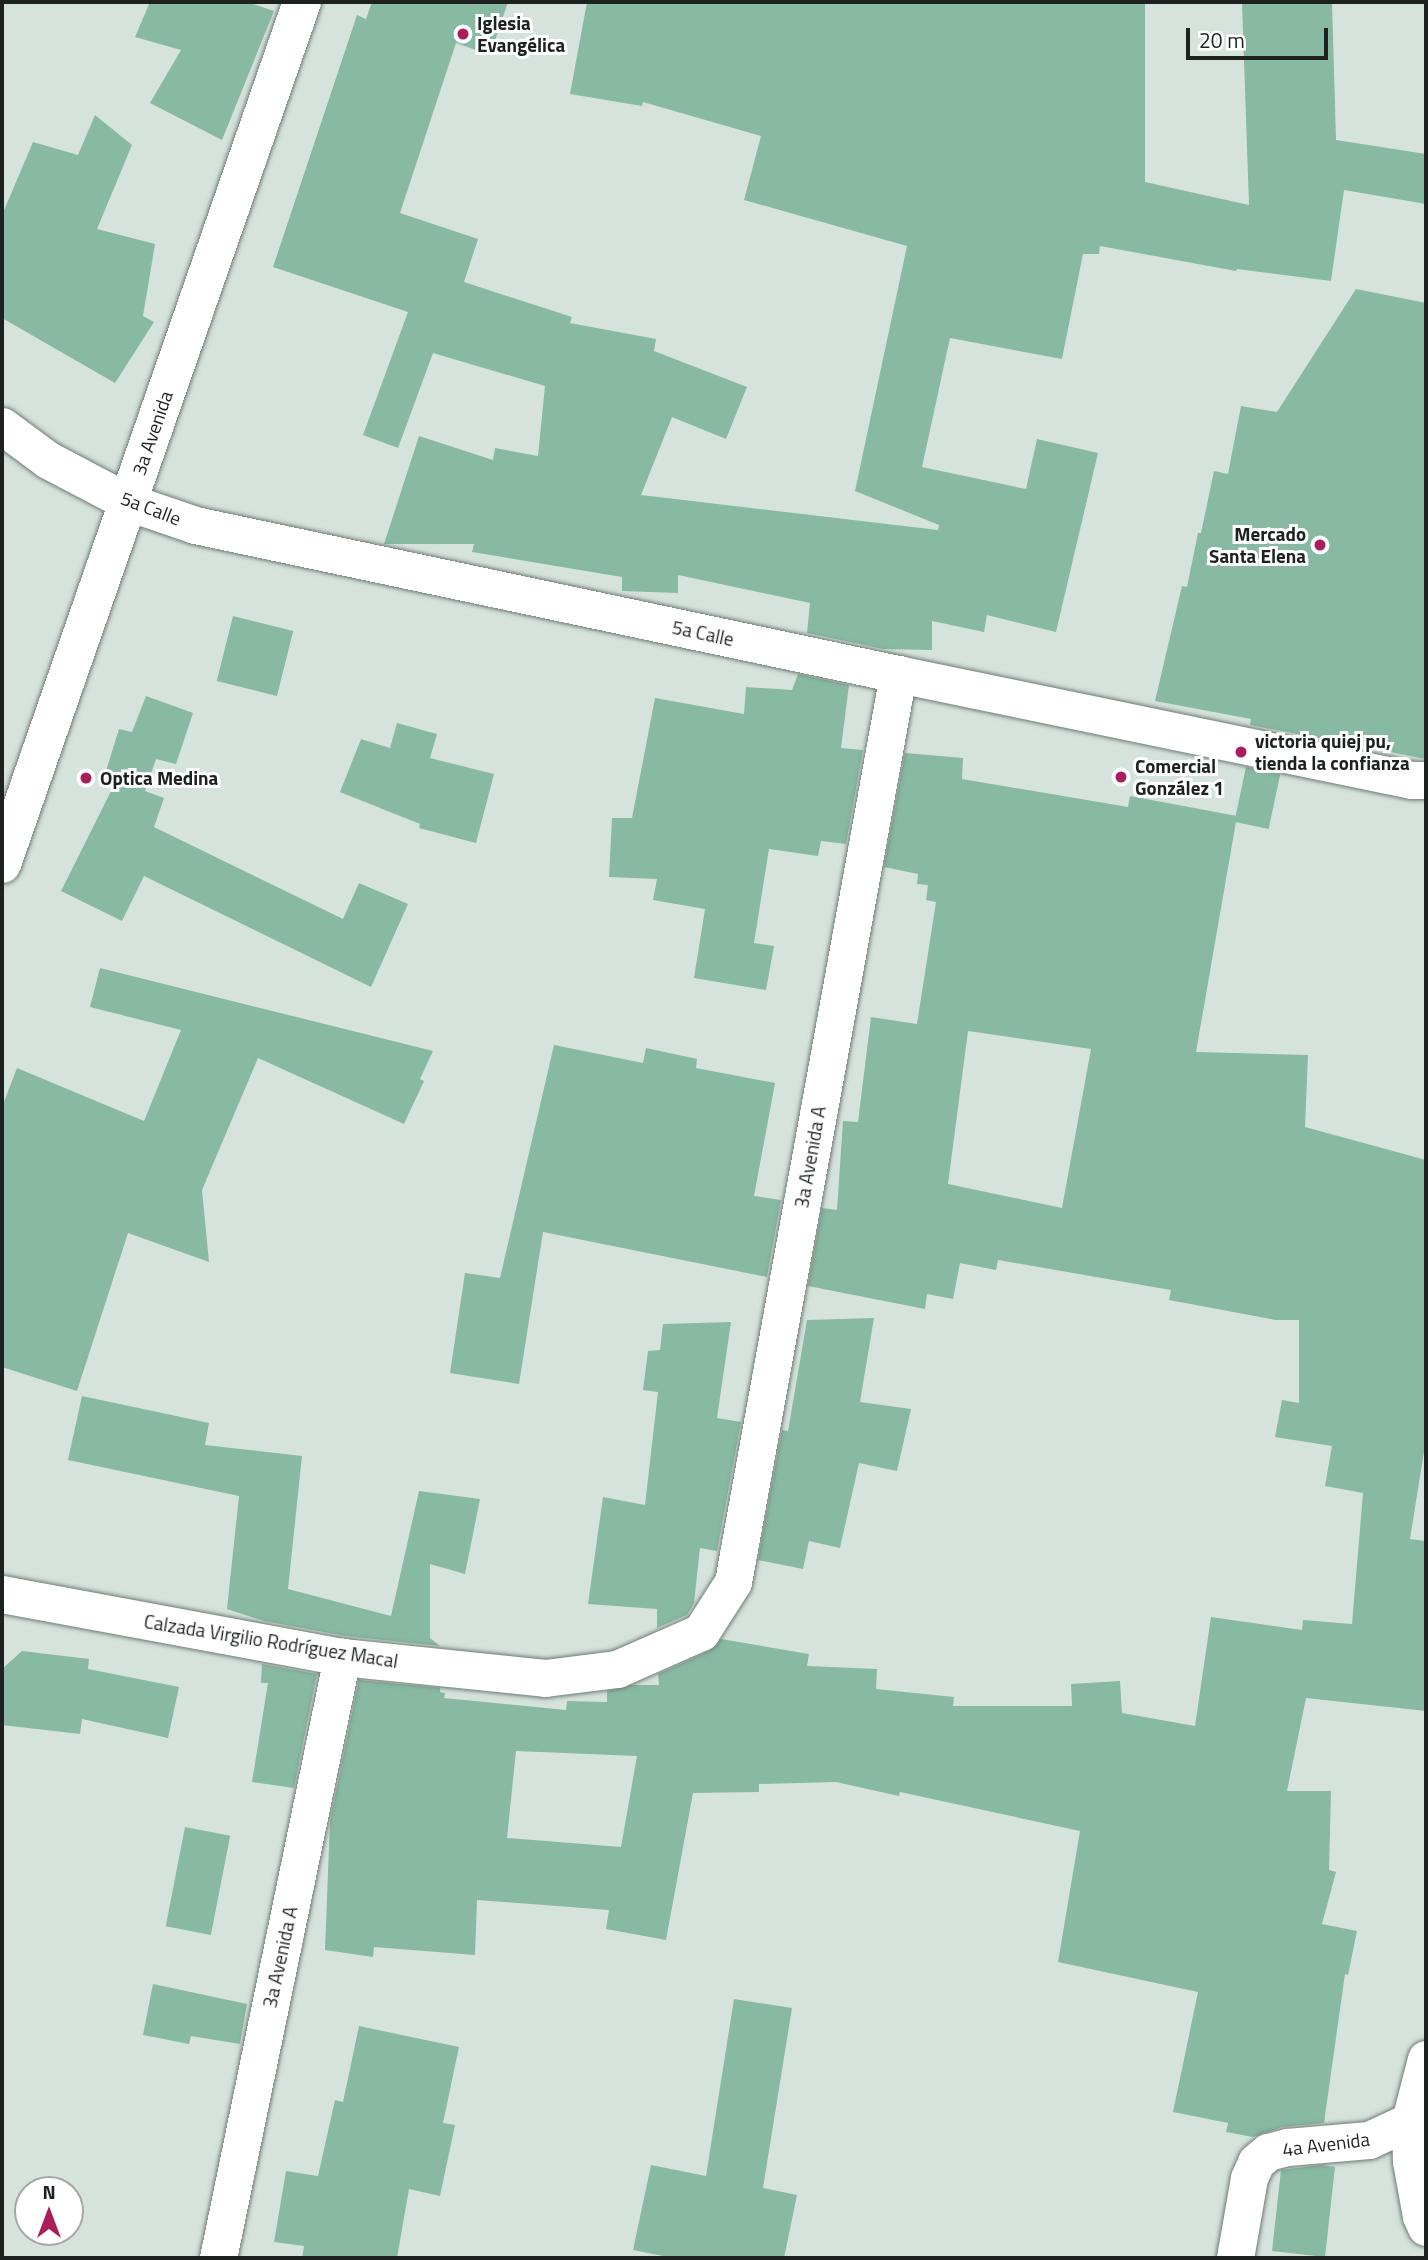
<!DOCTYPE html>
<meta charset="utf-8">
<style>
body{margin:0}
#map{position:relative;width:1428px;height:2260px;overflow:hidden;background:#d6e3dc;font-family:"Titillium Web",sans-serif}
div>[style]{position:absolute}
.building>*{inset:0;background:#88b9a2;transform-origin:0 0}
.roads{filter:drop-shadow(0 0 2px #6f7b75) drop-shadow(0 0 2px #6f7b75)}
.street>*{height:37px;margin:-18.5px;padding:0 18.5px;transform-origin:18.5px;border-radius:18.5px;background:#fff}
.secondary>*{height:38px;margin:-19px;padding:0 19px;transform-origin:19px;border-radius:19px;background:#fff}
.dots>*{width:19px;height:19px;translate:-50% -50%;box-sizing:border-box;border:4px solid #fff;border-radius:50%}
span{translate:-50% -50%;white-space:nowrap;text-align:center;line-height:1.15;-webkit-text-stroke:6px #fff;paint-order:stroke}
.poi-label{font-size:19px;color:#1d2220;font-weight:700}
.left{translate:0 -50%;text-align:left}
.right{translate:-100% -50%;text-align:right}
.street-label{font-size:19px;color:#1d2220}
.frame{position:absolute;inset:0;border:4px solid #1d2220;pointer-events:none}
.north{position:absolute;left:14px;top:2176px;width:70px;height:70px;box-sizing:border-box;background:#fff;border:2px solid #a5a7a6;border-radius:50%;rotate:0deg;font-size:19px;font-weight:700;line-height:28px;text-align:center;color:#1d2220}
.north::after{content:'';display:block;margin:auto;width:24px;height:32px;background:#aa1d5d;clip-path:polygon(50% 0,100% 100%,50% 72%,0 100%)}
.scale{position:absolute;left:1186px;top:28px;width:142px;height:32px;box-sizing:border-box;border:4px solid #1d2220;border-top:0;padding-left:9px;font-size:21px;line-height:24px;white-space:nowrap;color:#1d2220;-webkit-text-stroke:5px #fff;paint-order:stroke}
</style>
<div id="map">
<div class="building">
<i style="clip-path:polygon(150px 2px,247px 2px,274px 11px,222px 140px,150px 103px,181px 50px,135px 37px)"></i>
<i style="clip-path:polygon(372px 2px,508px 2px,490px 55px,456px 43px,400px 213px,478px 239px,464px 282px,572px 317px,570px 323px,656px 339px,654px 351px,747px 387px,726px 439px,672px 417px,641px 495px,938px 530px,939px 525px,855px 491px,907px 246px,744px 200px,761px 136px,643px 102px,642px 106px,570px 94px,587px 2px,1145px 2px,1145px 182px,1249px 205px,1242px 2px,1332px 2px,1336px 140px,1426px 154px,1426px 204px,1344px 190px,1331px 281px,1237px 269px,1236px 271px,1100px 246px,1099px 254px,1083px 254px,1062px 359px,950px 338px,922px 467px,1026px 489px,1037px 439px,1098px 453px,1056px 632px,987px 615px,984px 632px,932px 621px,932px 650px,883px 649px,807px 633px,810px 603px,678px 575px,678px 593px,622px 591px,622px 577px,472px 552px,474px 544px,384px 544px,419px 436px,493px 460px,495px 448px,538px 456px,545px 386px,433px 353px,398px 448px,363px 435px,408px 312px,273px 267px,357px 15px,366px 19px)"></i>
<i style="clip-path:polygon(95px 115px,132px 145px,97px 229px,155px 244px,143px 316px,154px 322px,115px 383px,2px 318px,2px 215px,33px 142px,78px 155px)"></i>
<i style="clip-path:polygon(1356px 289px,1426px 303px,1426px 759px,1250px 725px,1251px 719px,1155px 701px,1182px 586px,1187px 587px,1198px 533px,1201px 533px,1214px 471px,1228px 474px,1241px 406px,1277px 412px)"></i>
<i style="left:233px;top:616px;width:62px;height:67px;rotate:14deg"></i>
<i style="clip-path:polygon(798px 674px,849px 685px,841px 748px,863px 750px,846px 844px,821px 841px,818px 856px,769px 849px,754px 943px,774px 946px,766px 990px,694px 978px,705px 909px,653px 900px,657px 879px,609px 877px,612px 818px,632px 818px,655px 698px,744px 714px,746px 687px,792px 690px)"></i>
<i style="clip-path:polygon(146px 696px,193px 713px,176px 764px,156px 759px,145px 791px,164px 798px,154px 827px,343px 919px,359px 883px,408px 904px,371px 987px,144px 876px,122px 921px,61px 891px,117px 779px,106px 771px,119px 729px,132px 732px)"></i>
<i style="clip-path:polygon(397px 723px,437px 734px,430px 758px,494px 774px,476px 843px,419px 828px,420px 824px,340px 792px,361px 739px,390px 748px)"></i>
<i style="clip-path:polygon(evenodd,905px 753px,963px 758px,962px 779px,1128px 807px,1130px 796px,1237px 816px,1196px 1052px,1308px 1055px,1305px 1127px,1426px 1160px,1426px 1439px,1410px 1539px,1426px 1541px,1426px 1711px,1306px 1698px,1287px 1791px,1331px 1791px,1329px 1870px,1336px 1872px,1322px 1924px,1357px 1931px,1348px 1975px,1345px 1974px,1324px 2123px,1282px 2127px,1253px 2137px,1226px 2132px,1228px 2123px,1173px 2112px,1198px 1992px,1058px 1962px,1080px 1831px,900px 1792px,899px 1796px,836px 1782px,759px 1784px,759px 1792px,693px 1793px,666px 1940px,606px 1929px,609px 1910px,477px 1900px,475px 1955px,374px 1947px,373px 1957px,325px 1950px,330px 1821px,359px 1680px,440px 1688px,440px 1692px,445px 1693px,444px 1698px,566px 1710px,567px 1701px,607px 1702px,607px 1691px,632px 1685px,659px 1685px,658px 1674px,709px 1651px,721px 1639px,809px 1654px,807px 1666px,877px 1669px,876px 1689px,954px 1697px,953px 1706px,1072px 1706px,1071px 1684px,1120px 1681px,1122px 1713px,1195px 1726px,1211px 1617px,1302px 1630px,1303px 1620px,1352px 1624px,1363px 1493px,1325px 1486px,1332px 1446px,1275px 1437px,1282px 1400px,1299px 1403px,1299px 1320px,1276px 1320px,1169px 1300px,1171px 1290px,998px 1260px,996px 1270px,960px 1263px,953px 1299px,927px 1294px,925px 1309px,808px 1286px,822px 1208px,837px 1210px,843px 1121px,858px 1122px,871px 1017px,917px 1024px,936px 902px,926px 900px,928px 885px,917px 884px,918px 874px,884px 867px,905px 753px,968px 1031px,1091px 1049px,1062px 1208px,948px 1184px,968px 1031px,905px 753px,516px 1751px,637px 1756px,621px 1847px,507px 1838px,516px 1751px)"></i>
<i style="left:1246px;top:767px;width:35px;height:56px;rotate:12deg"></i>
<i style="clip-path:polygon(100px 968px,433px 1051px,420px 1079px,424px 1081px,404px 1124px,258px 1058px,202px 1190px,209px 1262px,128px 1233px,77px 1391px,2px 1367px,2px 1107px,17px 1068px,144px 1121px,181px 1030px,90px 1007px)"></i>
<i style="clip-path:polygon(554px 1045px,643px 1063px,646px 1048px,697px 1059px,696px 1068px,775px 1083px,754px 1196px,781px 1200px,767px 1277px,543px 1232px,519px 1384px,450px 1373px,465px 1273px,500px 1278px)"></i>
<i style="clip-path:polygon(874px 1318px,860px 1402px,911px 1409px,897px 1471px,859px 1463px,840px 1548px,809px 1541px,803px 1569px,758px 1560px,782px 1430px,788px 1431px,807px 1320px)"></i>
<i style="clip-path:polygon(731px 1322px,717px 1418px,741px 1422px,717px 1551px,700px 1548px,694px 1603px,687px 1615px,657px 1628px,657px 1609px,588px 1604px,603px 1497px,645px 1505px,658px 1392px,643px 1390px,648px 1351px,660px 1350px,663px 1324px)"></i>
<i style="clip-path:polygon(82px 1396px,209px 1423px,205px 1445px,302px 1456px,288px 1589px,391px 1616px,419px 1491px,480px 1499px,465px 1574px,430px 1564px,430px 1638px,440px 1646px,345px 1636px,264px 1621px,227px 1609px,239px 1496px,68px 1460px)"></i>
<i style="clip-path:polygon(22px 1651px,89px 1659px,88px 1669px,179px 1687px,168px 1738px,82px 1719px,80px 1734px,2px 1725px,2px 1669px)"></i>
<i style="clip-path:polygon(262px 1664px,317px 1674px,294px 1788px,252px 1782px,268px 1683px,261px 1683px)"></i>
<i style="left:185px;top:1827px;width:46px;height:101px;rotate:11deg"></i>
<i style="clip-path:polygon(153px 1984px,247px 2004px,240px 2044px,191px 2036px,189px 2044px,143px 2035px)"></i>
<i style="clip-path:polygon(734px 1999px,792px 2008px,763px 2188px,797px 2195px,784px 2258px,673px 2258px,633px 2250px,651px 2165px,706px 2176px)"></i>
<i style="clip-path:polygon(359px 2026px,459px 2047px,443px 2123px,455px 2125px,440px 2196px,409px 2189px,397px 2258px,302px 2258px,304px 2246px,274px 2242px,286px 2171px,318px 2176px,335px 2100px,343px 2102px)"></i>
<i style="clip-path:polygon(1321px 2165px,1335px 2167px,1325px 2257px,1272px 2251px,1281px 2170px)"></i>
</div>
<div class="roads">
<div class="street">
<i style="left:2px;top:426px;width:57px;rotate:36.5deg"></i>
<i style="left:48px;top:460px;width:90px;rotate:27.7deg"></i>
<i style="left:128px;top:502px;width:71px;rotate:18.9deg"></i>
<i style="left:195px;top:525px;width:719px;rotate:11.97deg"></i>
<i style="left:898px;top:674px;width:524px;rotate:11.67deg"></i>
<i style="left:1411px;top:780px;width:15px"></i>
<i style="left:2px;top:1594px;width:346px;rotate:10.5deg"></i>
<i style="left:342px;top:1657px;width:204px;rotate:5.9deg"></i>
<i style="left:545px;top:1678px;width:73px;rotate:-7.1deg"></i>
<i style="left:617px;top:1669px;width:92px;rotate:-23.8deg"></i>
<i style="left:701px;top:1632px;width:59px;rotate:-57.4deg"></i>
<i style="left:733px;top:1582px;width:923px;rotate:-79.7deg"></i>
<i style="left:1426px;top:2059px;width:64px;rotate:104.5deg"></i>
<i style="left:1410px;top:2121px;width:40px;rotate:88.6deg"></i>
<i style="left:1411px;top:2161px;width:56px;rotate:79.7deg"></i>
<i style="left:1421px;top:2216px;width:12px;rotate:66deg"></i>
<i style="left:218px;top:2258px;width:614px;rotate:-78.34deg"></i>
<i style="left:1235px;top:2258px;width:81px;rotate:-80.1deg"></i>
<i style="left:1249px;top:2178px;width:17px;rotate:-66deg"></i>
<i style="left:1256px;top:2162px;width:16px;rotate:-40deg"></i>
<i style="left:1268px;top:2152px;width:20px;rotate:-15deg"></i>
<i style="left:1287px;top:2147px;width:82px;rotate:-4.9deg"></i>
<i style="left:1369px;top:2140px;width:45px;rotate:-24.9deg"></i>
</div>
<div class="secondary">
<i style="left:2px;top:864px;width:913px;rotate:-70.81deg"></i>
</div>
</div>
<div class="dots">
<i style="left:463px;top:34px;background:#aa1d5d"></i>
<i style="left:1320px;top:545px;background:#aa1d5d"></i>
<i style="left:1241px;top:752px;background:#aa1d5d"></i>
<i style="left:1121px;top:777px;background:#aa1d5d"></i>
<i style="left:86px;top:778px;background:#aa1d5d"></i>
</div>
<div class="poi-label">
<span class="left" style="left:477px;top:34px">Iglesia<br>Evangélica</span>
<span class="right" style="left:1306px;top:545px">Mercado<br>Santa Elena</span>
<span class="left" style="left:1255px;top:752px">victoria quiej pu,<br>tienda la confianza</span>
<span class="left" style="left:1135px;top:777px">Comercial<br>González 1</span>
<span class="left" style="left:100px;top:778px">Optica Medina</span>
</div>
<div class="street-label">
<span style="left:152px;top:433px;rotate:-71deg">3a Avenida</span>
<span style="left:151px;top:508px;rotate:21deg">5a Calle</span>
<span style="left:703px;top:633px;rotate:12deg">5a Calle</span>
<span style="left:810px;top:1157px;rotate:-80deg">3a Avenida A</span>
<span style="left:271px;top:1641px;rotate:9deg">Calzada Virgilio Rodríguez Macal</span>
<span style="left:280px;top:1957px;rotate:-78deg">3a Avenida A</span>
<span style="left:1326px;top:2144px;rotate:-7deg">4a Avenida</span>
</div>
<div class="frame"></div>
<div class="north">N</div>
<div class="scale">20 m</div>
</div>
